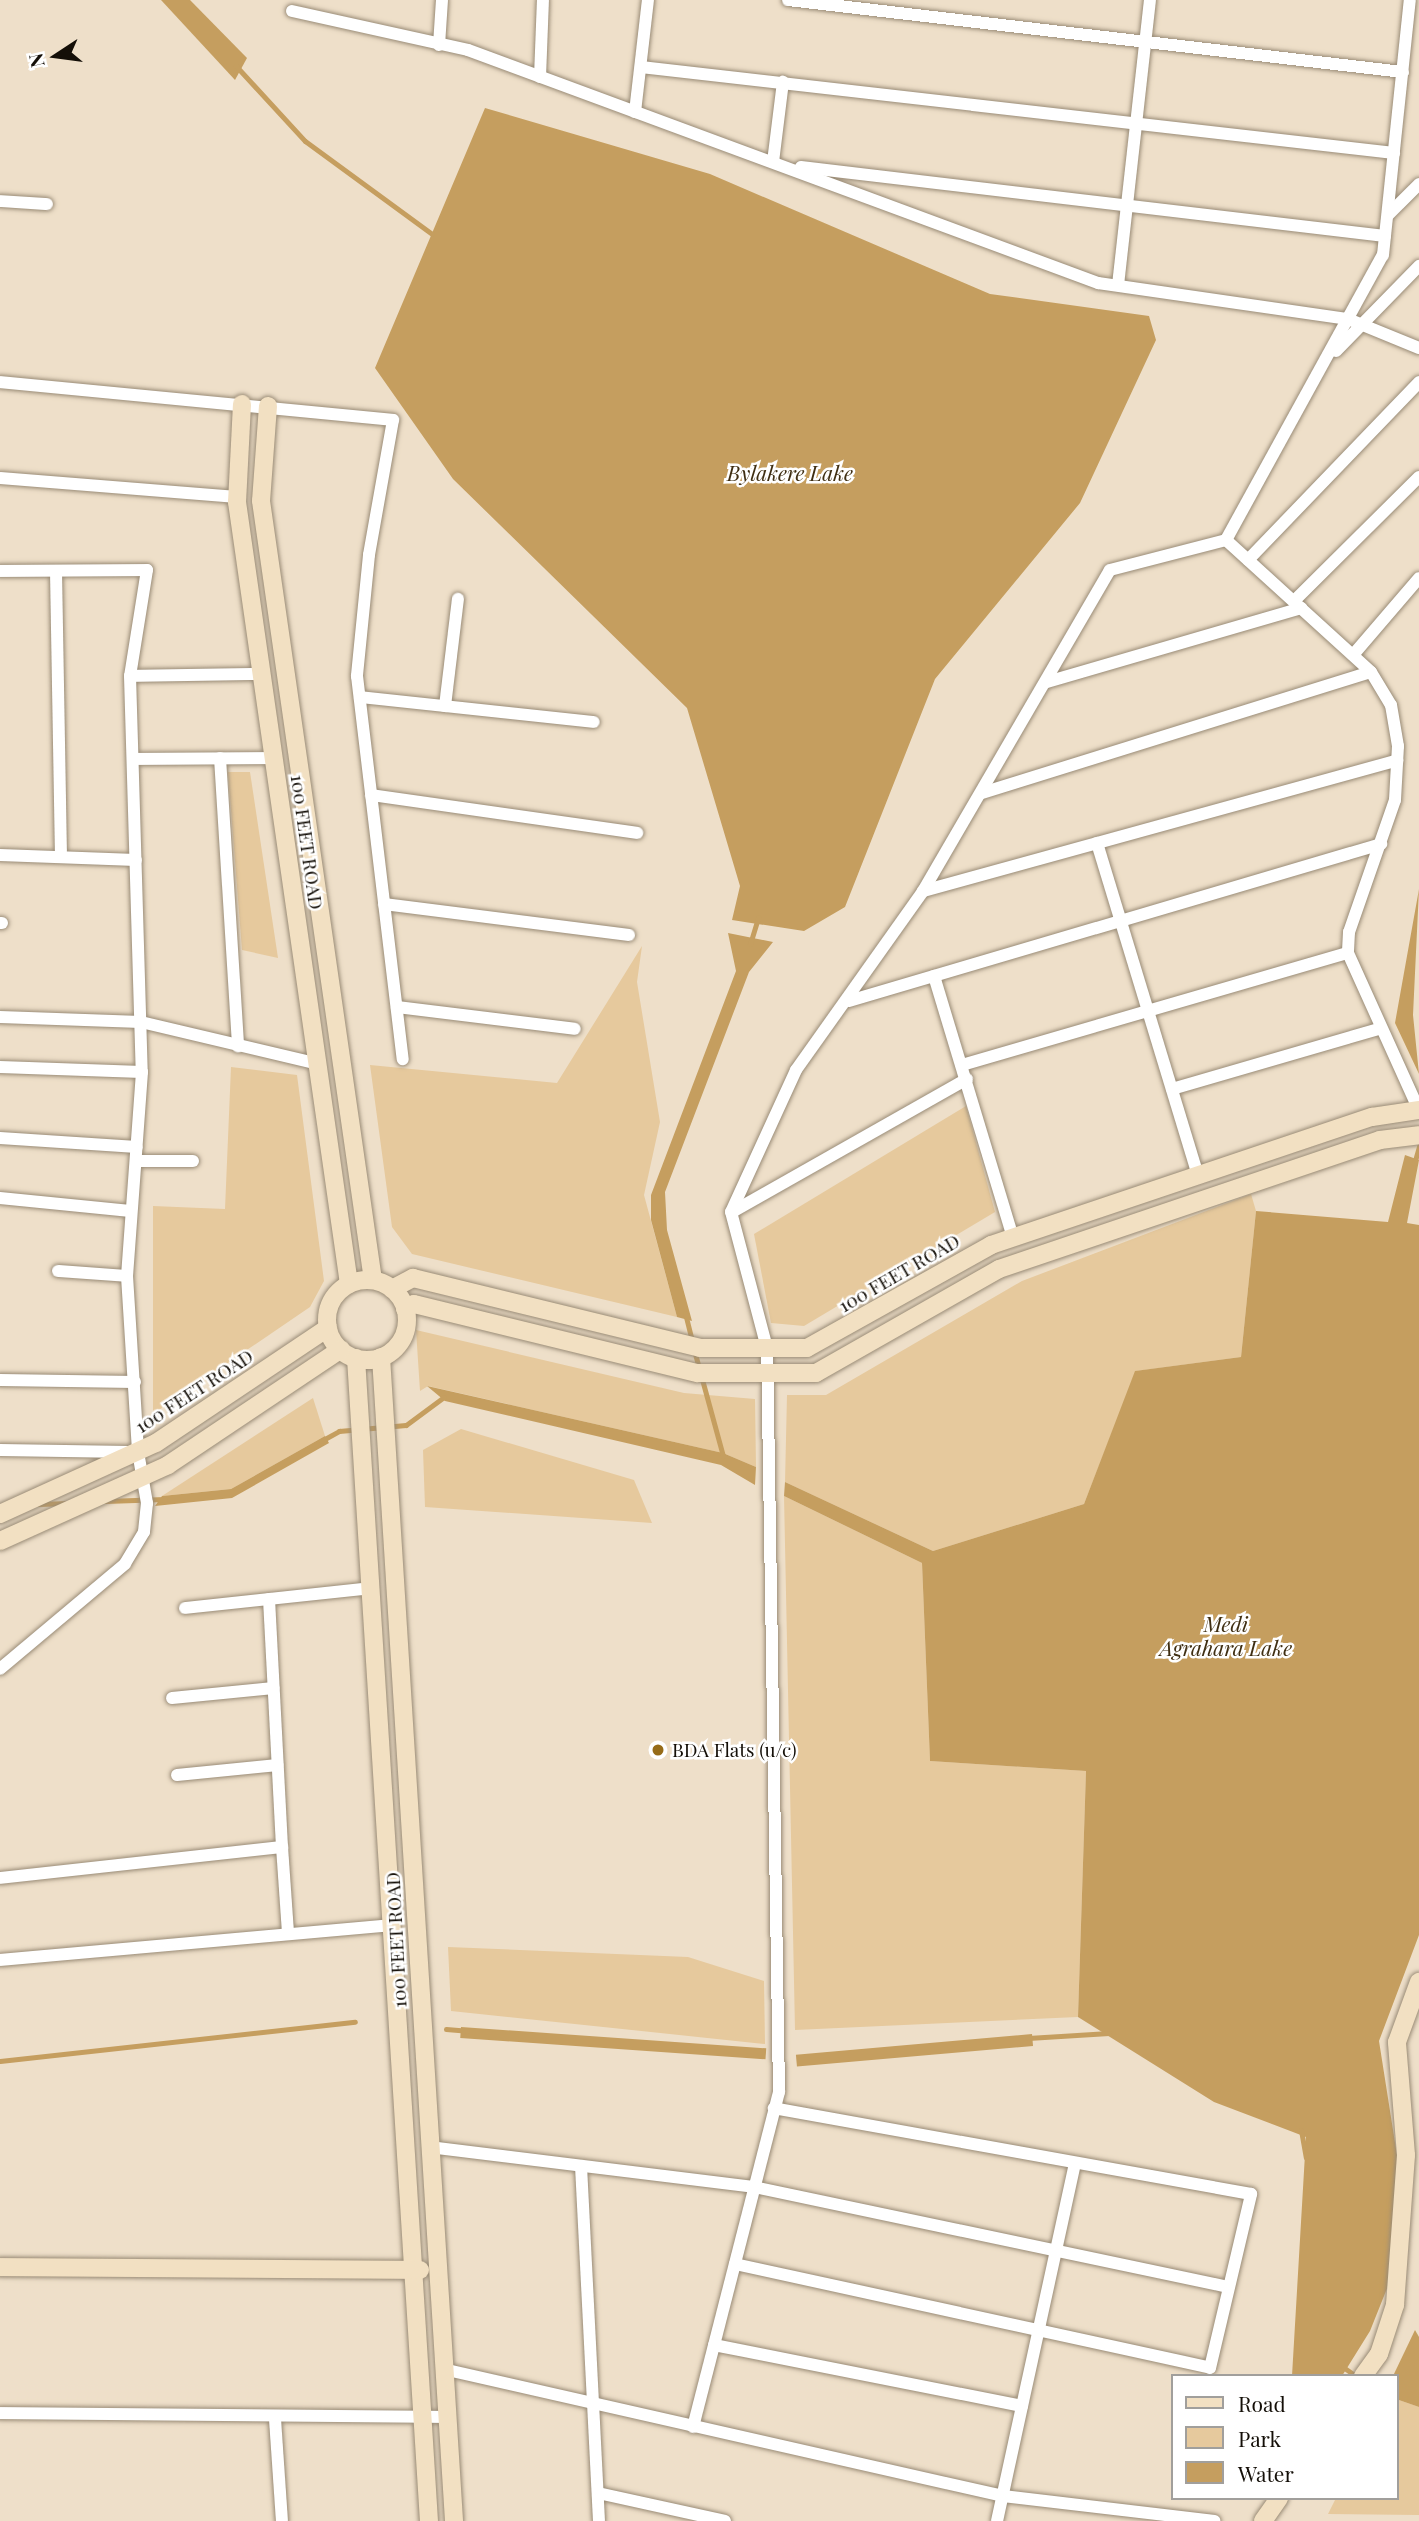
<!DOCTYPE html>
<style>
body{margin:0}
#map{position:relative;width:1419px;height:2521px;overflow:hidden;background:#eedfc9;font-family:"Playfair Display",serif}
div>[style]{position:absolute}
.green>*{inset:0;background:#e6c99d}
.water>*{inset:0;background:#c59e5f;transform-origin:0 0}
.stream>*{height:5px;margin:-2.5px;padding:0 2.5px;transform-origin:2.5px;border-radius:2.5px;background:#c59e5f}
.roads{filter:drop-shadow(0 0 2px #998b76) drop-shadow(0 0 2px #998b76)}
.street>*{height:12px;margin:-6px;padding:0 6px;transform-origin:6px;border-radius:6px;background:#fff}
.secondary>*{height:18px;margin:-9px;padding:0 9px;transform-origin:9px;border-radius:9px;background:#f2e0c2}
.secondary>.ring{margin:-9px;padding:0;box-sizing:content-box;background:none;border:18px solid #f2e0c2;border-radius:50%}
.dots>*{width:19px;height:19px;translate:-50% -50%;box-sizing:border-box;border:4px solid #fff;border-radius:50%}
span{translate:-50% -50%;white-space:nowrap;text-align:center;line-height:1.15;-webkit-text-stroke:5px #fff;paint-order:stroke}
.street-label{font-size:19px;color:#140f08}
.poi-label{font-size:19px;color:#140f08}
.left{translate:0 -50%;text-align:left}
.water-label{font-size:21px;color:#3f2e12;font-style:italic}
.legend{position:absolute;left:1171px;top:2374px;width:228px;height:126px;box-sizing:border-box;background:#fff;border:2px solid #a19f9c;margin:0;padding:9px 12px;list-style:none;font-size:21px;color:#140f08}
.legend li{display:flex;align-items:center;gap:14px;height:35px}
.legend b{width:35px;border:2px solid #a19f9c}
.north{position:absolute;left:21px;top:21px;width:70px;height:70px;-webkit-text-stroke:5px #fff;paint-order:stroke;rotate:257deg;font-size:19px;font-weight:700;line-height:28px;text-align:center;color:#140f08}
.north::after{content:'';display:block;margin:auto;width:24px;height:32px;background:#140f08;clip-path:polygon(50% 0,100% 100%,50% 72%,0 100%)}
</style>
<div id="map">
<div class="green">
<i style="clip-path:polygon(228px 772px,250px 772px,278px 958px,242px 950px)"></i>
<i style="clip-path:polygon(642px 946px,637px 982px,660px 1122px,644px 1195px,677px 1317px,412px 1254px,392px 1227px,370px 1065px,557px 1083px)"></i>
<i style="clip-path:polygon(231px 1067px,297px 1075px,324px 1281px,310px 1307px,153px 1414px,153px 1206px,225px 1209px)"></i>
<i style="clip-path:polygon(966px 1106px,995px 1212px,804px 1326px,771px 1323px,754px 1234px)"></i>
<i style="clip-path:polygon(1251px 1194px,1256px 1211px,1241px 1357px,1136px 1371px,1084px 1504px,933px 1551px,785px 1482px,787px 1395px,826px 1395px,1022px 1281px)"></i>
<i style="clip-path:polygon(416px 1330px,684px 1393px,755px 1399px,756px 1467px,723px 1453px,428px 1386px,420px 1391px)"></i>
<i style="clip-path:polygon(313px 1398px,325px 1436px,231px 1489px,162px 1496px)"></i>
<i style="clip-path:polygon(461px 1429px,634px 1480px,652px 1523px,425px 1507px,423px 1450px)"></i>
<i style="clip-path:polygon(784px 1496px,922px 1563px,930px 1761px,1086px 1771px,1078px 2017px,795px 2030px)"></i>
<i style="clip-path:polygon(448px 1947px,688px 1957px,764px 1981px,765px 2044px,451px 2011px)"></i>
<i style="clip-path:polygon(1396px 2399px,1419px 2407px,1419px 2515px,1328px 2514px,1336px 2498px,1396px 2498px)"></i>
</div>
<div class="water">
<i style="clip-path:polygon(161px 0,190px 0,247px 58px,235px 80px)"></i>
<i style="clip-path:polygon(485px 108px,710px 174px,990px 294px,1149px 316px,1156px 340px,1080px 503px,935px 679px,845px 907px,804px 931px,732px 920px,740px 886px,687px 708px,453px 479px,375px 368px)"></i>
<i style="clip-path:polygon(1419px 889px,1413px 1015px,1419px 1074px,1395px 1023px)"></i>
<i style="clip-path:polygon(728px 933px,773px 942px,749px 972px,665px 1192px,667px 1230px,692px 1321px,677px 1317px,651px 1220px,651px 1195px,736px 971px)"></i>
<i style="clip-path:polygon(1405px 1155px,1419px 1160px,1407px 1223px,1419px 1225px,1419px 1935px,1379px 2041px,1399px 2168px,1388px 2286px,1370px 2331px,1342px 2376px,1292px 2376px,1306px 2137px,1214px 2102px,1078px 2017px,1086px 1771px,930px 1761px,922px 1563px,784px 1496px,785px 1482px,933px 1551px,1084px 1504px,1135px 1371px,1241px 1357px,1256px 1211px,1388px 1222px)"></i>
<i style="clip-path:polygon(427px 1386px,723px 1453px,756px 1467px,755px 1485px,721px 1465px,445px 1401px)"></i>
<i style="clip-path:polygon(325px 1436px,329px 1443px,232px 1498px,155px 1506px,162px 1496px,231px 1489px)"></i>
<i style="left:461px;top:2027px;width:306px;height:11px;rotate:4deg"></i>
<i style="left:1032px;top:2034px;width:12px;height:237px;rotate:85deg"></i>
<i style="clip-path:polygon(1415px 2330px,1419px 2337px,1419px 2407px,1396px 2399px,1393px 2376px)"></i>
</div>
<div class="stream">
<i style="left:236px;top:66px;width:102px;rotate:47.4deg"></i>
<i style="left:305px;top:141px;width:157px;rotate:36.2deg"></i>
<i style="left:750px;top:944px;width:28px;rotate:-73deg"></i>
<i style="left:1414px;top:1164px;width:19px;rotate:-74deg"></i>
<i style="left:685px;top:1313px;width:29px;rotate:76deg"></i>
<i style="left:694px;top:1350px;width:110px;rotate:74.7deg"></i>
<i style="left:321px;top:1441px;width:21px;rotate:-29deg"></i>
<i style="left:339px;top:1431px;width:67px;rotate:-5.1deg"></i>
<i style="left:406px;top:1425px;width:47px;rotate:-36.4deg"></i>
<i style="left:105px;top:1501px;width:60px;rotate:-1.9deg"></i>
<i style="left:38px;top:1504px;width:32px;rotate:-2deg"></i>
<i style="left:446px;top:2029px;width:21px;rotate:5deg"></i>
<i style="left:1028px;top:2038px;width:81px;rotate:-3.5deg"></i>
<i style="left:0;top:2061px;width:357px;rotate:-6.3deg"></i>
<i style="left:1301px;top:2130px;width:28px;rotate:80deg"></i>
<i style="left:1343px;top:2367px;width:16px;rotate:35deg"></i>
</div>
<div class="roads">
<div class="street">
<i style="left:788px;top:0;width:619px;rotate:6.68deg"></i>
<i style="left:292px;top:11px;width:180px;rotate:12.5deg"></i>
<i style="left:468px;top:50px;width:672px;rotate:20.3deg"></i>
<i style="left:1098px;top:283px;width:253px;rotate:8.2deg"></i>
<i style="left:1348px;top:319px;width:77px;rotate:22.2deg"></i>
<i style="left:439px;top:45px;width:45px;rotate:-86.2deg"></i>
<i style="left:641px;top:67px;width:758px;rotate:6.52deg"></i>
<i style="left:540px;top:77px;width:77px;rotate:-87.8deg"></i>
<i style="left:635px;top:112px;width:113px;rotate:-83.4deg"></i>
<i style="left:773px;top:162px;width:81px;rotate:-82.9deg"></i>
<i style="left:801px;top:167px;width:588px;rotate:6.74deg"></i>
<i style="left:0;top:201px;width:47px;rotate:3.7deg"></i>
<i style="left:1388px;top:215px;width:44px;rotate:-45deg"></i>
<i style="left:1118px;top:285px;width:287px;rotate:-83.6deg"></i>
<i style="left:1336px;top:351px;width:119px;rotate:-45.7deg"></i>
<i style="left:0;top:382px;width:395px;rotate:5.5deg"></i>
<i style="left:393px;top:420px;width:137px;rotate:100.1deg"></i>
<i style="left:369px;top:555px;width:122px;rotate:95.7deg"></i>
<i style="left:357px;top:676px;width:386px;rotate:83.2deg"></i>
<i style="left:0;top:478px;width:238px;rotate:4.6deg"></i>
<i style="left:1226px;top:540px;width:196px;rotate:42.3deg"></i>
<i style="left:1371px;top:672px;width:39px;rotate:59deg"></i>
<i style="left:1391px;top:705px;width:42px;rotate:80.3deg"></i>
<i style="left:1398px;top:746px;width:54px;rotate:93.2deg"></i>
<i style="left:1395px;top:800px;width:140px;rotate:109.2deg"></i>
<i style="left:1349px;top:932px;width:21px;rotate:93deg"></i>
<i style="left:1348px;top:953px;width:172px;rotate:65.7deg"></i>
<i style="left:1248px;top:560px;width:247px;rotate:-46.1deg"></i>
<i style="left:0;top:571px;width:147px;rotate:-0.4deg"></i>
<i style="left:147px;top:570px;width:107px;rotate:99.1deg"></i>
<i style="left:130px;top:676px;width:396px;rotate:88.3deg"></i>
<i style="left:142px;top:1072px;width:205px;rotate:94.2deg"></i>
<i style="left:127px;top:1276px;width:176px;rotate:86.4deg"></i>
<i style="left:138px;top:1452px;width:52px;rotate:80deg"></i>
<i style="left:147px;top:1503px;width:29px;rotate:96deg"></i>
<i style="left:144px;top:1532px;width:37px;rotate:121deg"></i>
<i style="left:125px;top:1564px;width:163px;rotate:140deg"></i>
<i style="left:56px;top:571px;width:286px;rotate:89deg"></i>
<i style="left:1294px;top:601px;width:176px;rotate:-44.8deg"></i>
<i style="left:1353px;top:655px;width:101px;rotate:-49.4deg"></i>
<i style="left:130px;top:676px;width:131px;rotate:-0.9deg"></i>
<i style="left:1047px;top:682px;width:265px;rotate:-16.2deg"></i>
<i style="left:360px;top:697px;width:235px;rotate:6.1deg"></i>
<i style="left:445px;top:706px;width:108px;rotate:-83.1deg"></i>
<i style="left:220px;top:758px;width:289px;rotate:86.4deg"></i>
<i style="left:133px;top:759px;width:140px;rotate:-0.4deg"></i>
<i style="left:982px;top:793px;width:407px;rotate:-17.3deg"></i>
<i style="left:371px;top:795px;width:269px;rotate:8.1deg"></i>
<i style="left:1097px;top:843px;width:347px;rotate:73.1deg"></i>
<i style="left:0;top:855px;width:136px;rotate:2.1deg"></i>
<i style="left:923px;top:891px;width:492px;rotate:-15.4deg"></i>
<i style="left:384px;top:904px;width:247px;rotate:7.2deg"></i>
<i style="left:0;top:923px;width:2px"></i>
<i style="left:934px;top:976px;width:273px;rotate:73.2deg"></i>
<i style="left:849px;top:1001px;width:555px;rotate:-16.44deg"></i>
<i style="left:397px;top:1007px;width:179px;rotate:7deg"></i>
<i style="left:0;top:1017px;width:141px;rotate:2deg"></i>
<i style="left:141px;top:1022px;width:182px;rotate:13.3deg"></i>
<i style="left:962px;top:1065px;width:402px;rotate:-16.2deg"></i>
<i style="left:0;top:1067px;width:142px;rotate:2deg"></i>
<i style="left:1172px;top:1089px;width:216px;rotate:-16.2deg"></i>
<i style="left:0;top:1138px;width:137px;rotate:3.8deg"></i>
<i style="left:138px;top:1161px;width:55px"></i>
<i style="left:0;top:1198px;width:131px;rotate:5.7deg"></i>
<i style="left:732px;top:1212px;width:270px;rotate:-29.5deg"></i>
<i style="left:58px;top:1271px;width:69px;rotate:4.1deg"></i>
<i style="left:0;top:1380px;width:135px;rotate:0.8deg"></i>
<i style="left:0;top:1450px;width:129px;rotate:0.9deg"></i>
<i style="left:269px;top:1599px;width:248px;rotate:87deg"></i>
<i style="left:185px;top:1608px;width:189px;rotate:-6.1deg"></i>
<i style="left:172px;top:1698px;width:102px;rotate:-5.6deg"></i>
<i style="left:177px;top:1775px;width:101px;rotate:-5.7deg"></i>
<i style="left:0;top:1878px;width:284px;rotate:-6.3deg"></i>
<i style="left:282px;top:1847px;width:85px;rotate:86deg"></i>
<i style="left:0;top:1960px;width:394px;rotate:-5.1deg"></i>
<i style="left:429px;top:2147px;width:327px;rotate:7deg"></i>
<i style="left:754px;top:2187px;width:485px;rotate:11.9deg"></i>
<i style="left:581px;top:2166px;width:355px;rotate:87.1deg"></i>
<i style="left:735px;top:2264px;width:486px;rotate:12.3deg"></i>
<i style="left:1210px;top:2368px;width:179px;rotate:-76.7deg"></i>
<i style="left:1251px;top:2194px;width:485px;rotate:-169.8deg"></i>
<i style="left:714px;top:2345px;width:314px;rotate:11.2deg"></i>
<i style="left:443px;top:2369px;width:574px;rotate:12.78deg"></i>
<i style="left:1003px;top:2496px;width:213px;rotate:6.7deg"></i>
<i style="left:0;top:2413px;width:446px;rotate:0.5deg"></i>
<i style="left:275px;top:2419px;width:102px;rotate:86.1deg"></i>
<i style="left:693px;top:2427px;width:346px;rotate:-75.6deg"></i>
<i style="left:779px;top:2092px;width:744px;rotate:-90.92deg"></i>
<i style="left:767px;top:1348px;width:141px;rotate:-104.8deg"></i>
<i style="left:731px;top:1212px;width:156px;rotate:-65.4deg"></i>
<i style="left:796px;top:1070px;width:219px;rotate:-54.6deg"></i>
<i style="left:923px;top:891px;width:371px;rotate:-59.8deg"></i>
<i style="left:1110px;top:570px;width:120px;rotate:-14.5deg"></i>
<i style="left:1226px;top:540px;width:325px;rotate:-61.2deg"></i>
<i style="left:1383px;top:255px;width:256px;rotate:-84deg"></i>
<i style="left:598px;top:2493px;width:130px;rotate:12.4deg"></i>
<i style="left:997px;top:2521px;width:366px;rotate:-77.7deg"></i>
</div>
<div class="secondary">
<i style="left:242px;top:404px;width:98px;rotate:92.9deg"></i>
<i style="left:237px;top:502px;width:790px;rotate:81.85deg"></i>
<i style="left:268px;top:406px;width:95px;rotate:94.2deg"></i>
<i style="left:261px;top:501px;width:787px;rotate:81.82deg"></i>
<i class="ring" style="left:327px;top:1280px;width:62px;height:62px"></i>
<i style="left:392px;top:1289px;width:24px;rotate:-28deg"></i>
<i style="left:413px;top:1278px;width:295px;rotate:13.7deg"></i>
<i style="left:700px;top:1348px;width:107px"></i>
<i style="left:807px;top:1348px;width:211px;rotate:-29.2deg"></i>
<i style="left:991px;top:1245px;width:402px;rotate:-18.6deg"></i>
<i style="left:1372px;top:1117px;width:48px;rotate:-8.5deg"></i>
<i style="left:405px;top:1309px;width:10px;rotate:-29deg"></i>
<i style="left:414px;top:1304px;width:292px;rotate:13.7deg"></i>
<i style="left:698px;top:1373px;width:118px"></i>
<i style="left:816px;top:1373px;width:210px;rotate:-29.6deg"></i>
<i style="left:999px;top:1269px;width:402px;rotate:-18.7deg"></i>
<i style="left:1380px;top:1140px;width:39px;rotate:-7deg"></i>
<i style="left:381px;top:1357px;width:1166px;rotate:86.41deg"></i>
<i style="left:356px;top:1358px;width:1165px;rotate:86.41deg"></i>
<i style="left:0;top:1514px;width:171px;rotate:-24.5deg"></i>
<i style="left:156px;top:1443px;width:207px;rotate:-33.8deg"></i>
<i style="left:0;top:1541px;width:184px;rotate:-24.3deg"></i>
<i style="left:168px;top:1465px;width:208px;rotate:-33.8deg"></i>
<i style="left:0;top:2267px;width:420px;rotate:0.4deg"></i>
<i style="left:1363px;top:2376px;width:27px;rotate:-54deg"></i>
<i style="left:1379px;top:2354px;width:52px;rotate:-71.9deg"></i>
<i style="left:1395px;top:2305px;width:150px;rotate:-85.8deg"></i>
<i style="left:1406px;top:2155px;width:113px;rotate:-94.6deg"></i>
<i style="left:1397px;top:2042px;width:64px;rotate:-69.9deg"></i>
<i style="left:1263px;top:2521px;width:28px;rotate:-55deg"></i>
</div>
</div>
<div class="dots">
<i style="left:658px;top:1750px;background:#966b17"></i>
</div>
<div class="street-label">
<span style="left:307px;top:842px;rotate:82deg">100 FEET ROAD</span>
<span style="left:899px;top:1273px;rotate:-30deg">100 FEET ROAD</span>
<span style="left:194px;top:1391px;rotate:-33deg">100 FEET ROAD</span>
<span style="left:396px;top:1940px;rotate:-93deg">100 FEET ROAD</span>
</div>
<div class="poi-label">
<span class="left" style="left:672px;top:1750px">BDA Flats (u/c)</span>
</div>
<div class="water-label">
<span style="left:790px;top:472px">Bylakere Lake</span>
<span style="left:1226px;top:1635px">Medi<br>Agrahara Lake</span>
</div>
<ul class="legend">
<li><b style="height:9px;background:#f2e0c2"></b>Road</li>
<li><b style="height:19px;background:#e6c99d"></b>Park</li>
<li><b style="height:19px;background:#c59e5f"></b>Water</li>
</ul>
<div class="north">N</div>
</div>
